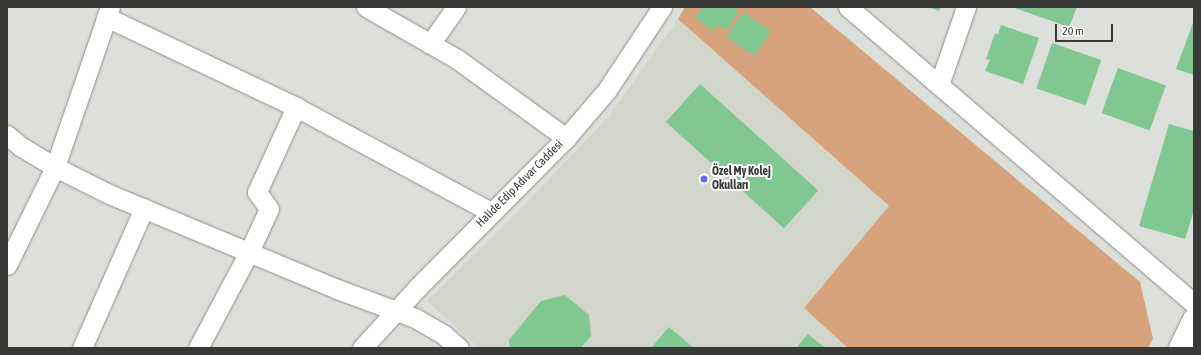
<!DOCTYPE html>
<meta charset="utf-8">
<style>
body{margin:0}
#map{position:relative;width:1201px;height:355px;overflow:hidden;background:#dddfda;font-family:"Asap Condensed",sans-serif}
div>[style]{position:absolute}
.built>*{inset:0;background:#d2d5c9}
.green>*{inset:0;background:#d6a37d}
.building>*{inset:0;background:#80c791;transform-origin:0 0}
.roads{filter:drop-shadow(0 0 1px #8b8c88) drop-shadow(0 0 1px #8b8c88)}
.minor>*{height:19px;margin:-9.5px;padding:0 9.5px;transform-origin:9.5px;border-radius:9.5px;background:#fff}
.tertiary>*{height:22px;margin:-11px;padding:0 11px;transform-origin:11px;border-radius:11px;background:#fff}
.dots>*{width:11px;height:11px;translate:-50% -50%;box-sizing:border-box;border:2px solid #fff;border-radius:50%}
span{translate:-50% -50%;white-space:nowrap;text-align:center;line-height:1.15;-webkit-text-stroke:4px #fff;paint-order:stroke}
.poi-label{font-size:12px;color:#393937;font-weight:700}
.left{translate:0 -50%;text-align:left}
.street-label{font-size:12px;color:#393937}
.frame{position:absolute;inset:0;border:8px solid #393937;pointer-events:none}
.scale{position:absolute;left:1055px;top:24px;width:58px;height:18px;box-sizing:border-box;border:2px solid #393937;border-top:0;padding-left:5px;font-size:12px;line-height:14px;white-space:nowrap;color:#393937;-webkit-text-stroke:3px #fff;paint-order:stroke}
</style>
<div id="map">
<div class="built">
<i style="clip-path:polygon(678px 19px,889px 207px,804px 308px,848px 348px,479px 348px,427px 301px,509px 221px,610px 115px)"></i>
</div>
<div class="green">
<i style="clip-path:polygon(685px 7px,810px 7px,1140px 282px,1153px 339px,1148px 348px,848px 348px,804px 308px,889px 206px,678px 19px)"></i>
</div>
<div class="building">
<i style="clip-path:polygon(702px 7px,733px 7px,739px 11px,727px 30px,718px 25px,715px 31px,695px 19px)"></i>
<i style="clip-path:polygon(928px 7px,941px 7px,939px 11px)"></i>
<i style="clip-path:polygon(1012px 7px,1077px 7px,1069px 27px)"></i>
<i style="left:743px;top:12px;width:34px;height:30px;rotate:34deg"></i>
<i style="clip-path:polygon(1194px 20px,1194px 75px,1176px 69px)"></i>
<i style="clip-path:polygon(1001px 25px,1039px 38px,1023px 84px,985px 71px,990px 60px,986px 59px,995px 33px,998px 35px)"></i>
<i style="left:1052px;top:43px;width:52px;height:48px;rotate:19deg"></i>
<i style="left:1118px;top:68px;width:51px;height:48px;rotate:20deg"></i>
<i style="left:700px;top:84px;width:159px;height:51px;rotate:42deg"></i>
<i style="clip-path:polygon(1169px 124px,1194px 131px,1194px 210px,1185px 239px,1139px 226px)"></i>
<i style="clip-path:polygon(565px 295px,589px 315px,591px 336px,581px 348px,510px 348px,509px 340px,541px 301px)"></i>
<i style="clip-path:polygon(669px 327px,694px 348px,651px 348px)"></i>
<i style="clip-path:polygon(808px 334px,825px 348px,796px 348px)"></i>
</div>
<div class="roads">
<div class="minor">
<i style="left:366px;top:7px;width:105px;rotate:29.7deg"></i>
<i style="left:457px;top:59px;width:135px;rotate:35.9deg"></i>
<i style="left:848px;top:7px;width:456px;rotate:40.6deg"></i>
<i style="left:106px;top:17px;width:210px;rotate:25.3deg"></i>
<i style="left:296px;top:107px;width:221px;rotate:28.3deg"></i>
<i style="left:430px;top:44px;width:45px;rotate:-54.9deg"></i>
<i style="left:939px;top:85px;width:83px;rotate:-70.9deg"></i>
<i style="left:7px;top:135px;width:17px;rotate:40deg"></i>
<i style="left:20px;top:146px;width:41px;rotate:31deg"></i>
<i style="left:55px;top:167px;width:60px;rotate:26.6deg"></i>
<i style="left:109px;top:194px;width:247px;rotate:22.6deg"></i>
<i style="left:337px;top:289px;width:83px;rotate:20.4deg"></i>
<i style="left:415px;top:318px;width:34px;rotate:30deg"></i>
<i style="left:444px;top:335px;width:20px;rotate:41deg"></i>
<i style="left:7px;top:265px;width:109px;rotate:-63.9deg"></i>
<i style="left:55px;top:167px;width:169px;rotate:-71deg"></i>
<i style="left:82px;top:348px;width:153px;rotate:-66.1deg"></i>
<i style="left:198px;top:348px;width:109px;rotate:-62deg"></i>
<i style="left:249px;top:252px;width:47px;rotate:-65.1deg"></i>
<i style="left:269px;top:209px;width:21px;rotate:-125deg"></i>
<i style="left:257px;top:192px;width:94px;rotate:-65.4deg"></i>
<i style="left:362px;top:348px;width:83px;rotate:-47.4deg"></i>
<i style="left:418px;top:287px;width:210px;rotate:-45.2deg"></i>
<i style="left:566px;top:138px;width:63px;rotate:-49.5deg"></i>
<i style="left:607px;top:90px;width:100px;rotate:-56.5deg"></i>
</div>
<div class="tertiary">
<i style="left:1180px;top:348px;width:32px;rotate:-64deg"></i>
</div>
</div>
<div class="dots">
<i style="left:704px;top:179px;background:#616fe7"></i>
</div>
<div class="poi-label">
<span class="left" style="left:712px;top:179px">Özel My Kolej<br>Okulları</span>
</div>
<div class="street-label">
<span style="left:520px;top:184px;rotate:-45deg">Halide Edip Adıvar Caddesi</span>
</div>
<div class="frame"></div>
<div class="scale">20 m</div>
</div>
